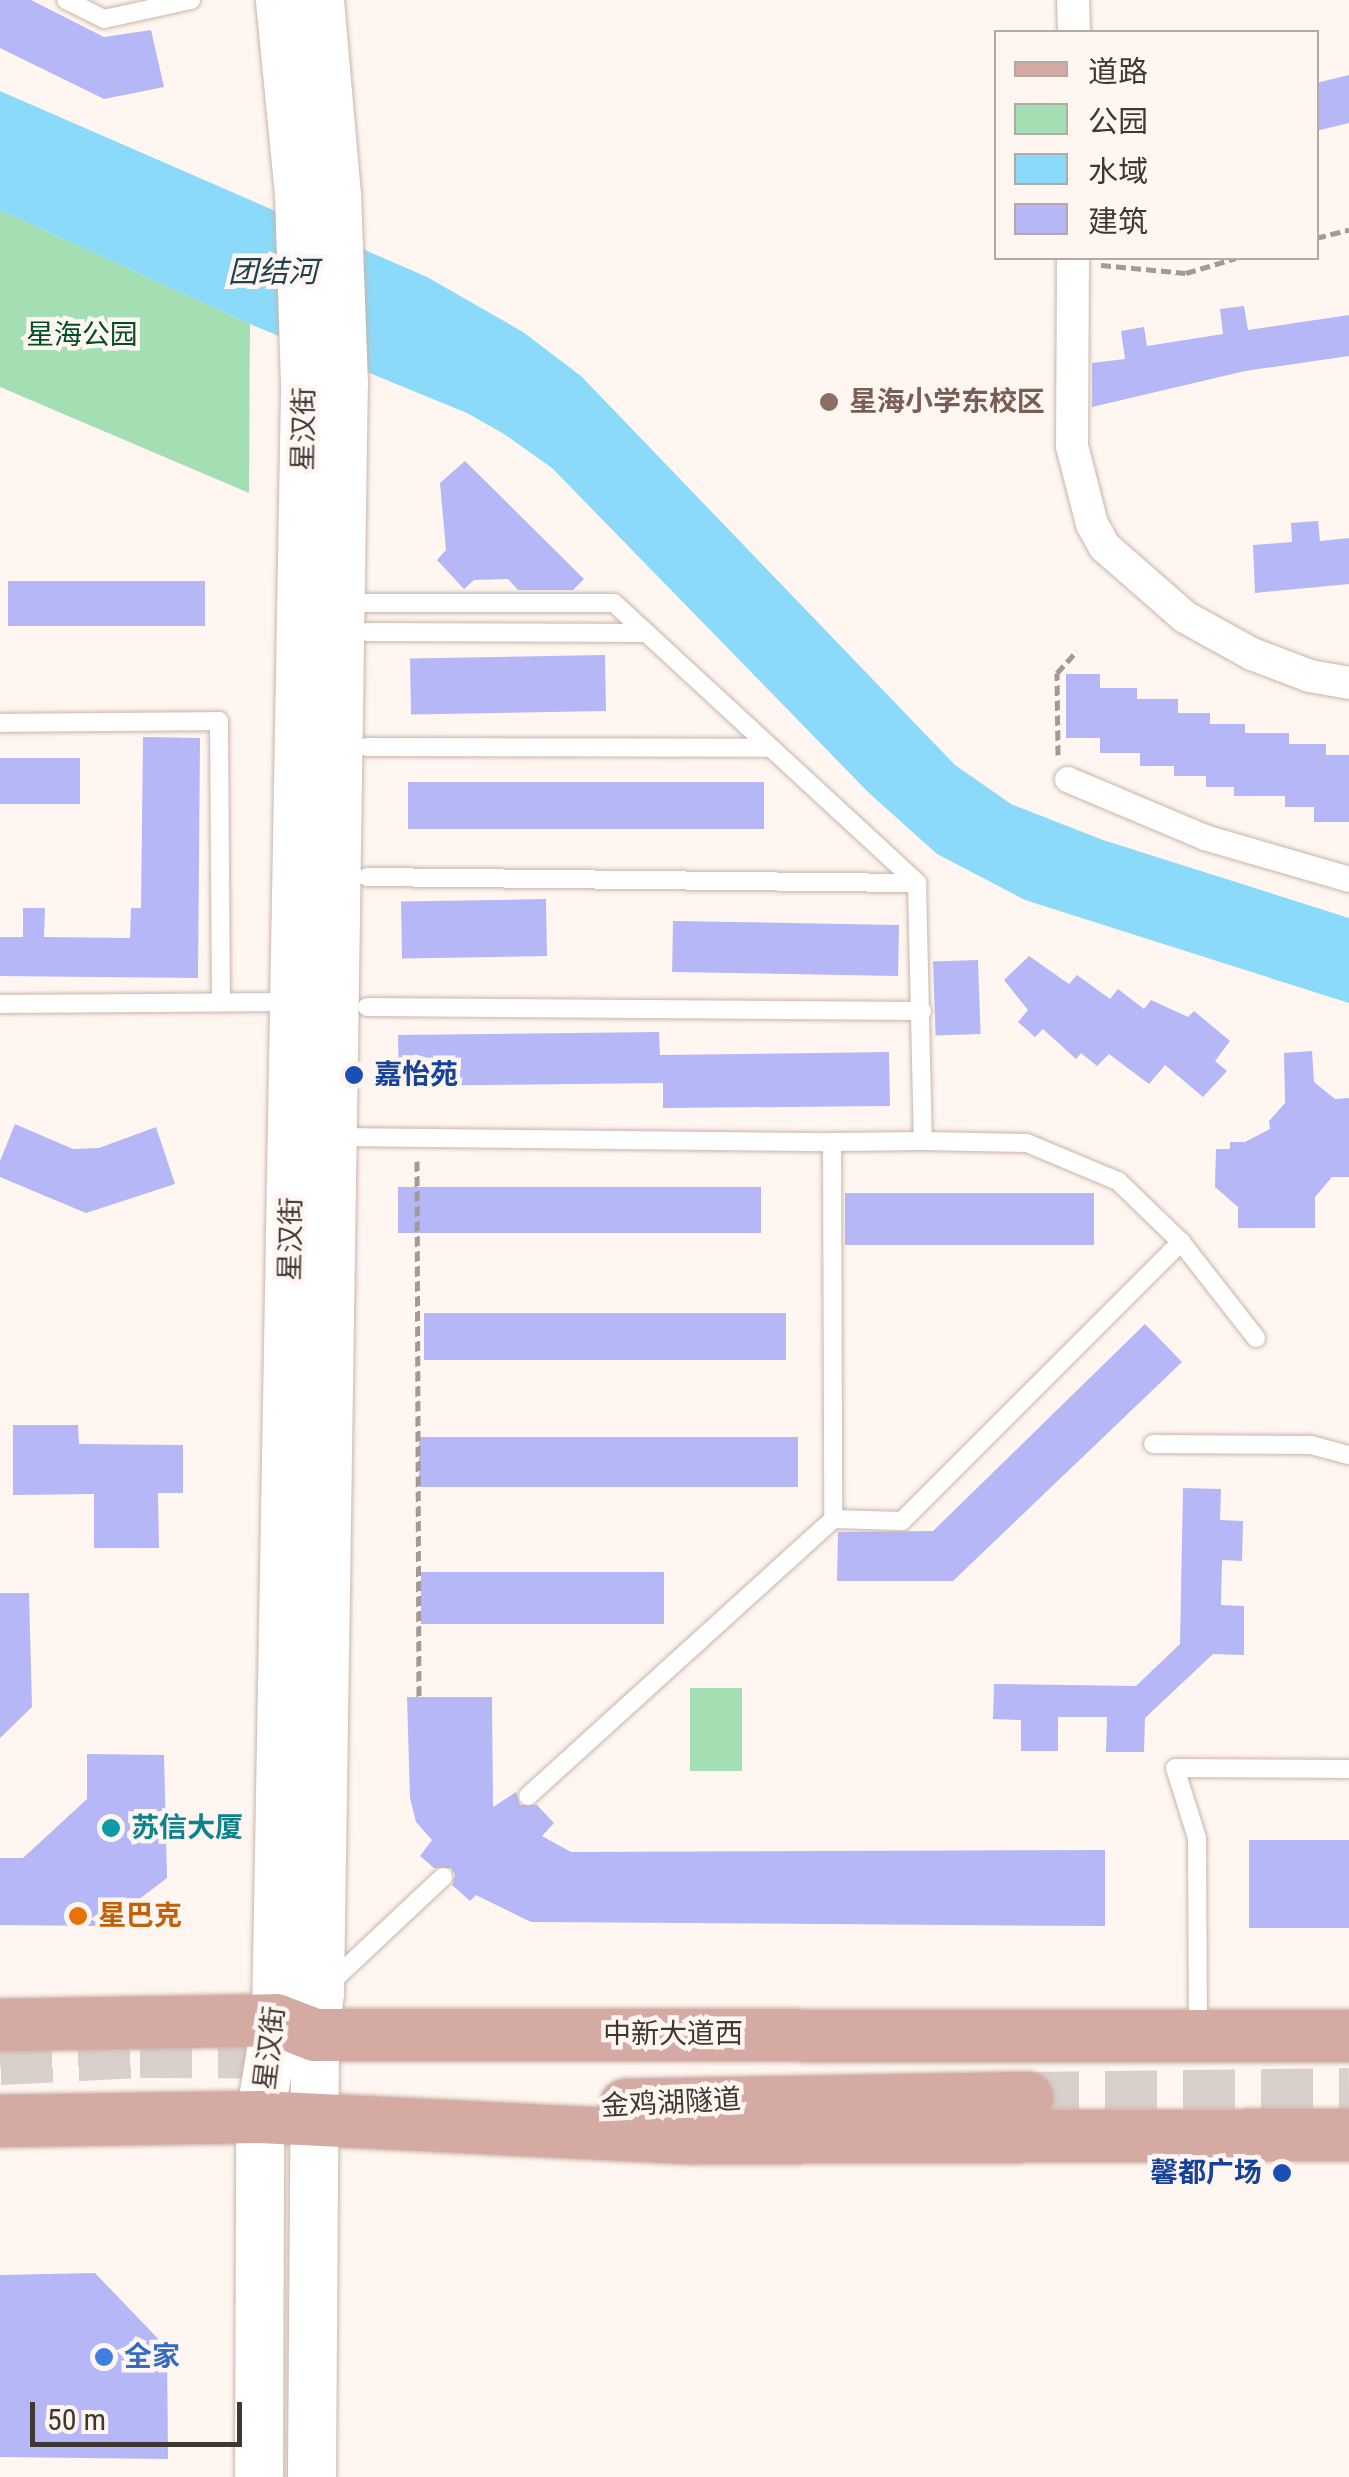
<!DOCTYPE html>
<meta charset="utf-8">
<style>
body{margin:0}
#map{position:relative;width:1349px;height:2477px;overflow:hidden;background:#fff6f1;font-family:"Roboto Condensed","Noto Sans SC",sans-serif}
div>[style]{position:absolute}
.green>*{inset:0;background:#a4dfb4;transform-origin:0 0}
.water>*{inset:0;background:#8bdaf9}
.building>*{inset:0;background:#b5b7f6;transform-origin:0 0}
.primary-tunnel>*{height:52px;margin-top:-26px;transform-origin:0;background:repeating-linear-gradient(90deg,#d9d0cb 0 52px,transparent 0 78px)}
.path>*{height:5px;margin-top:-2.5px;transform-origin:0;background:repeating-linear-gradient(90deg,#a39a95 0 10px,transparent 0 15px)}
.roads{filter:drop-shadow(0 0 2px #c9b5a8) drop-shadow(0 0 2px #c9b5a8)}
.service>*{height:18px;margin:-9px;padding:0 9px;transform-origin:9px;border-radius:9px;background:#fff}
.pedestrian>*{height:25px;margin:-12.5px;padding:0 12.5px;transform-origin:12.5px;border-radius:12.5px;background:#fff}
.minor>*{height:32px;margin:-16px;padding:0 16px;transform-origin:16px;border-radius:16px;background:#fff}
.secondary>*{height:48px;margin:-24px;padding:0 24px;transform-origin:24px;border-radius:24px;background:#fff}
.primary>*{height:52px;margin:-26px;padding:0 26px;transform-origin:26px;border-radius:26px;background:#d4aaa3}
.dots>*{width:28px;height:28px;translate:-50% -50%;box-sizing:border-box;border:5px solid #fff6f1;border-radius:50%}
span{translate:-50% -50%;white-space:nowrap;text-align:center;line-height:1.15;-webkit-text-stroke:9px #fff6f1;paint-order:stroke}
.park-label{font-size:28px;color:#014e26}
.education-label{font-size:28px;color:#785e54;font-weight:700}
.left{translate:0 -50%;text-align:left}
.street-label{font-size:28px;color:#3f3731}
.transit-label{font-size:28px;color:#164399;font-weight:700}
.right{translate:-100% -50%;text-align:right}
.culture-label{font-size:28px;color:#0d838f;font-weight:700}
.food-label{font-size:28px;color:#c56008;font-weight:700}
.shop-label{font-size:28px;color:#366cbe;font-weight:700}
.water-label{font-size:30px;color:#1f4451;font-style:italic}
.legend{position:absolute;left:994px;top:30px;width:325px;height:230px;box-sizing:border-box;background:#fff6f1;border:2px solid #b2aaa4;margin:0;padding:12px 18px;list-style:none;font-size:30px;color:#3f3731}
.legend li{display:flex;align-items:center;gap:20px;height:50px}
.legend b{width:50px;border:2px solid #b2aaa4}
.scale{position:absolute;left:30px;top:2402px;width:212px;height:45px;box-sizing:border-box;border:5px solid #3f3731;border-top:0;padding-left:12px;font-size:30px;line-height:35px;white-space:nowrap;color:#3f3731;-webkit-text-stroke:8px #fff6f1;paint-order:stroke}
</style>
<div id="map">
<div class="green">
<i style="clip-path:polygon(0 210px,250px 324px,249px 493px,0 387px)"></i>
<i style="left:690px;top:1688px;width:52px;height:83px"></i>
</div>
<div class="water">
<i style="clip-path:polygon(0 91px,427px 277px,523px 332px,581px 376px,955px 765px,1011px 804px,1103px 840px,1349px 918px,1349px 1003px,1025px 900px,937px 854px,869px 793px,552px 468px,504px 434px,467px 413px,250px 324px,0 210px)"></i>
</div>
<div class="building">
<i style="clip-path:polygon(0 0,31px 0,104px 37px,151px 30px,164px 87px,104px 99px,0 48px)"></i>
<i style="clip-path:polygon(1349px 75px,1349px 123px,1316px 131px,1316px 83px)"></i>
<i style="clip-path:polygon(1244px 306px,1248px 330px,1349px 315px,1349px 356px,1245px 371px,1092px 407px,1092px 363px,1125px 359px,1121px 331px,1144px 327px,1147px 346px,1223px 334px,1220px 309px)"></i>
<i style="clip-path:polygon(465px 461px,584px 579px,573px 590px,518px 590px,508px 579px,474px 580px,464px 589px,437px 560px,446px 550px,440px 483px)"></i>
<i style="clip-path:polygon(1318px 521px,1320px 541px,1349px 538px,1349px 584px,1255px 593px,1253px 545px,1292px 542px,1291px 523px)"></i>
<i style="left:8px;top:581px;width:197px;height:45px"></i>
<i style="left:605px;top:655px;width:56px;height:195px;rotate:89deg"></i>
<i style="clip-path:polygon(1066px 674px,1100px 674px,1100px 688px,1137px 688px,1137px 699px,1178px 699px,1178px 713px,1210px 713px,1210px 724px,1245px 724px,1245px 733px,1289px 733px,1289px 744px,1326px 744px,1326px 755px,1349px 755px,1349px 822px,1314px 822px,1314px 807px,1285px 807px,1285px 796px,1234px 796px,1234px 787px,1206px 787px,1206px 776px,1174px 776px,1174px 766px,1140px 766px,1140px 753px,1100px 753px,1100px 738px,1066px 738px)"></i>
<i style="clip-path:polygon(143px 737px,200px 738px,198px 978px,0 976px,0 937px,23px 937px,23px 908px,45px 908px,44px 937px,130px 938px,131px 908px,141px 908px)"></i>
<i style="left:0;top:758px;width:80px;height:46px"></i>
<i style="left:408px;top:782px;width:356px;height:47px"></i>
<i style="left:546px;top:899px;width:57px;height:145px;rotate:89deg"></i>
<i style="left:673px;top:921px;width:226px;height:51px;rotate:1deg"></i>
<i style="clip-path:polygon(1029px 956px,1069px 984px,1077px 975px,1110px 999px,1118px 989px,1144px 1009px,1151px 1000px,1188px 1017px,1194px 1011px,1230px 1041px,1215px 1061px,1227px 1071px,1203px 1097px,1165px 1065px,1149px 1084px,1109px 1054px,1097px 1066px,1081px 1053px,1076px 1059px,1043px 1029px,1035px 1037px,1018px 1022px,1028px 1010px,1004px 980px)"></i>
<i style="left:978px;top:960px;width:74px;height:45px;rotate:88deg"></i>
<i style="clip-path:polygon(659px 1032px,660px 1055px,889px 1052px,890px 1106px,663px 1108px,663px 1083px,399px 1086px,398px 1035px)"></i>
<i style="clip-path:polygon(1312px 1051px,1314px 1082px,1335px 1099px,1349px 1098px,1349px 1177px,1332px 1177px,1315px 1197px,1315px 1228px,1238px 1228px,1238px 1207px,1215px 1187px,1216px 1149px,1230px 1149px,1230px 1142px,1245px 1142px,1270px 1129px,1269px 1121px,1285px 1103px,1284px 1053px)"></i>
<i style="clip-path:polygon(15px 1124px,73px 1149px,99px 1148px,156px 1127px,175px 1184px,86px 1213px,0 1177px,0 1161px)"></i>
<i style="left:761px;top:1187px;width:46px;height:363px;rotate:90deg"></i>
<i style="left:1094px;top:1193px;width:52px;height:249px;rotate:90deg"></i>
<i style="left:786px;top:1313px;width:47px;height:362px;rotate:90deg"></i>
<i style="clip-path:polygon(1145px 1324px,1182px 1362px,953px 1581px,837px 1581px,838px 1532px,933px 1531px)"></i>
<i style="clip-path:polygon(13px 1425px,78px 1425px,79px 1444px,183px 1445px,183px 1493px,158px 1493px,159px 1548px,94px 1548px,94px 1494px,13px 1495px)"></i>
<i style="left:419px;top:1437px;width:379px;height:50px"></i>
<i style="clip-path:polygon(1183px 1488px,1221px 1489px,1220px 1520px,1243px 1521px,1242px 1561px,1222px 1560px,1221px 1605px,1244px 1606px,1244px 1655px,1213px 1654px,1145px 1718px,1144px 1752px,1106px 1752px,1107px 1717px,1058px 1717px,1058px 1751px,1021px 1751px,1021px 1720px,993px 1719px,994px 1684px,1136px 1686px,1180px 1644px)"></i>
<i style="left:421px;top:1572px;width:243px;height:52px"></i>
<i style="clip-path:polygon(0 1593px,29px 1593px,32px 1707px,0 1738px)"></i>
<i style="clip-path:polygon(407px 1697px,492px 1697px,493px 1807px,516px 1792px,520px 1805px,537px 1805px,554px 1823px,542px 1836px,571px 1852px,1105px 1850px,1105px 1926px,531px 1922px,476px 1895px,470px 1901px,452px 1885px,455px 1875px,451px 1868px,434px 1868px,420px 1856px,432px 1840px,416px 1822px,410px 1798px)"></i>
<i style="clip-path:polygon(87px 1754px,164px 1755px,167px 1878px,104px 1926px,0 1925px,0 1858px,23px 1858px,87px 1799px)"></i>
<i style="left:1349px;top:1840px;width:88px;height:100px;rotate:90deg"></i>
<i style="clip-path:polygon(95px 2273px,167px 2348px,168px 2459px,0 2457px,0 2275px)"></i>
</div>
<div class="primary-tunnel">
<i style="left:0;top:2059px;width:140px;rotate:-2.9deg"></i>
<i style="left:140px;top:2052px;width:178px;rotate:0.3deg"></i>
<i style="left:1027px;top:2098px;width:322px;rotate:-0.7deg"></i>
</div>
<div class="path">
<i style="left:1316px;top:238px;width:34px;rotate:-14deg"></i>
<i style="left:1101px;top:265px;width:85px;rotate:5.4deg"></i>
<i style="left:1186px;top:273px;width:52px;rotate:-16.7deg"></i>
<i style="left:1058px;top:755px;width:82px;rotate:-90.7deg"></i>
<i style="left:1057px;top:673px;width:30px;rotate:-48deg"></i>
<i style="left:417px;top:1161px;width:536px;rotate:89.79deg"></i>
</div>
<div class="roads">
<div class="service">
<i style="left:66px;top:0;width:42px;rotate:26.6deg"></i>
<i style="left:104px;top:19px;width:89px;rotate:-12.3deg"></i>
<i style="left:341px;top:603px;width:273px"></i>
<i style="left:614px;top:603px;width:413px;rotate:42.7deg"></i>
<i style="left:917px;top:883px;width:258px;rotate:88.7deg"></i>
<i style="left:923px;top:1141px;width:91px;rotate:179.4deg"></i>
<i style="left:367px;top:632px;width:276px;rotate:0.2deg"></i>
<i style="left:0;top:723px;width:219px;rotate:-0.5deg"></i>
<i style="left:219px;top:721px;width:281px;rotate:89.6deg"></i>
<i style="left:367px;top:747px;width:402px;rotate:0.1deg"></i>
<i style="left:367px;top:877px;width:550px;rotate:0.63deg"></i>
<i style="left:0;top:1004px;width:295px;rotate:-0.4deg"></i>
<i style="left:367px;top:1007px;width:555px;rotate:0.41deg"></i>
<i style="left:335px;top:1137px;width:497px;rotate:0.6deg"></i>
<i style="left:832px;top:1142px;width:377px;rotate:89.8deg"></i>
<i style="left:923px;top:1141px;width:104px;rotate:1.1deg"></i>
<i style="left:1027px;top:1143px;width:99px;rotate:22.7deg"></i>
<i style="left:1118px;top:1181px;width:88px;rotate:44.1deg"></i>
<i style="left:1181px;top:1242px;width:122px;rotate:52deg"></i>
<i style="left:1153px;top:1444px;width:158px;rotate:0.4deg"></i>
<i style="left:1311px;top:1445px;width:39px;rotate:15deg"></i>
<i style="left:528px;top:1796px;width:412px;rotate:-42.2deg"></i>
<i style="left:833px;top:1519px;width:69px;rotate:1.7deg"></i>
<i style="left:902px;top:1521px;width:395px;rotate:-45deg"></i>
<i style="left:328px;top:1985px;width:158px;rotate:-43.2deg"></i>
<i style="left:1198px;top:2030px;width:192px;rotate:-90.3deg"></i>
<i style="left:1197px;top:1838px;width:73px;rotate:-107.4deg"></i>
<i style="left:1175px;top:1768px;width:174px;rotate:0.3deg"></i>
</div>
<div class="pedestrian">
<i style="left:1067px;top:779px;width:149px;rotate:22.9deg"></i>
<i style="left:1204px;top:837px;width:151px;rotate:16.2deg"></i>
</div>
<div class="minor">
<i style="left:1073px;top:0;width:32px;rotate:88deg"></i>
<i style="left:1073px;top:258px;width:188px;rotate:90.3deg"></i>
<i style="left:1072px;top:446px;width:81px;rotate:75.6deg"></i>
<i style="left:1092px;top:524px;width:26px;rotate:61deg"></i>
<i style="left:1105px;top:547px;width:106px;rotate:41.2deg"></i>
<i style="left:1185px;top:617px;width:77px;rotate:28.9deg"></i>
<i style="left:1252px;top:654px;width:62px;rotate:20.8deg"></i>
<i style="left:1310px;top:676px;width:40px;rotate:10deg"></i>
</div>
<div class="secondary">
<i style="left:259px;top:2477px;width:360px;rotate:-89.8deg"></i>
<i style="left:260px;top:2117px;width:98px;rotate:-80.6deg"></i>
<i style="left:276px;top:2020px;width:1635px;rotate:-88.98deg"></i>
<i style="left:305px;top:385px;width:190px;rotate:-91.8deg"></i>
<i style="left:299px;top:195px;width:196px;rotate:-95.6deg"></i>
<i style="left:312px;top:2477px;width:442px;rotate:-89.6deg"></i>
<i style="left:315px;top:2035px;width:42px;rotate:-83.2deg"></i>
<i style="left:320px;top:1993px;width:1609px;rotate:-89.15deg"></i>
<i style="left:344px;top:384px;width:189px;rotate:-92.1deg"></i>
<i style="left:337px;top:195px;width:196px;rotate:-95deg"></i>
</div>
<div class="primary">
<i style="left:0;top:2025px;width:276px;rotate:-1deg"></i>
<i style="left:276px;top:2020px;width:42px;rotate:21deg"></i>
<i style="left:315px;top:2035px;width:1034px;rotate:0.06deg"></i>
<i style="left:626px;top:2105px;width:401px;rotate:-1deg"></i>
<i style="left:0;top:2121px;width:260px;rotate:-0.9deg"></i>
<i style="left:260px;top:2117px;width:434px;rotate:2.8deg"></i>
<i style="left:693px;top:2138px;width:656px;rotate:-0.26deg"></i>
</div>
</div>
<div class="dots">
<i style="left:829px;top:402px;background:#8d6e63"></i>
<i style="left:354px;top:1075px;background:#1a4fb4"></i>
<i style="left:111px;top:1828px;background:#0f9aa8"></i>
<i style="left:78px;top:1916px;background:#e8710a"></i>
<i style="left:1282px;top:2173px;background:#1a4fb4"></i>
<i style="left:104px;top:2357px;background:#3f7fe0"></i>
</div>
<div class="park-label">
<span style="left:82px;top:335px">星海公园</span>
</div>
<div class="education-label">
<span class="left" style="left:849px;top:402px">星海小学东校区</span>
</div>
<div class="street-label">
<span style="left:304px;top:429px;rotate:-89deg">星汉街</span>
<span style="left:291px;top:1239px;rotate:-89deg">星汉街</span>
<span style="left:673px;top:2034px">中新大道西</span>
<span style="left:270px;top:2048px;rotate:-83deg">星汉街</span>
<span style="left:671px;top:2103px;rotate:-3deg">金鸡湖隧道</span>
</div>
<div class="transit-label">
<span class="left" style="left:374px;top:1075px">嘉怡苑</span>
<span class="right" style="left:1262px;top:2173px">馨都广场</span>
</div>
<div class="culture-label">
<span class="left" style="left:131px;top:1828px">苏信大厦</span>
</div>
<div class="food-label">
<span class="left" style="left:98px;top:1916px">星巴克</span>
</div>
<div class="shop-label">
<span class="left" style="left:124px;top:2357px">全家</span>
</div>
<div class="water-label">
<span style="left:273px;top:272px">团结河</span>
</div>
<ul class="legend">
<li><b style="height:12px;background:#d4aaa3"></b>道路</li>
<li><b style="height:28px;background:#a4dfb4"></b>公园</li>
<li><b style="height:28px;background:#8bdaf9"></b>水域</li>
<li><b style="height:28px;background:#b5b7f6"></b>建筑</li>
</ul>
<div class="scale">50 m</div>
</div>
